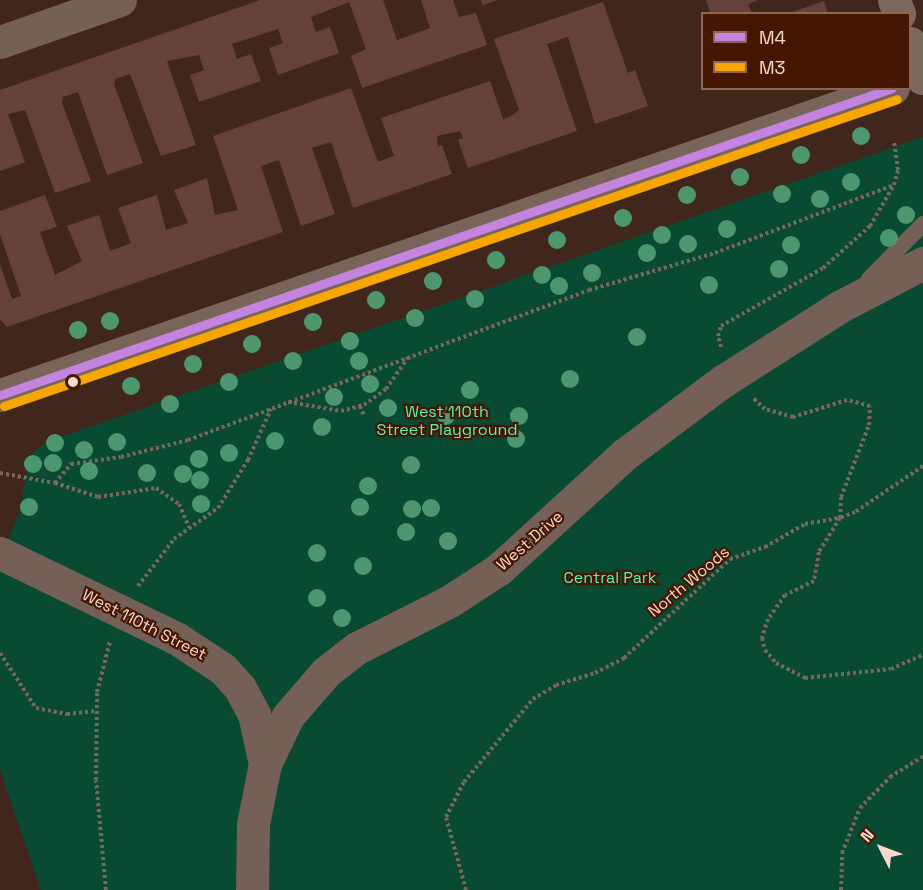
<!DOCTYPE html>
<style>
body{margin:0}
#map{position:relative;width:923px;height:890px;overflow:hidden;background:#41271b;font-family:"Space Grotesk",sans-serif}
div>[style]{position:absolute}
.green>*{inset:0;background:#094a32}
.building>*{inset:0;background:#65403c}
.path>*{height:4px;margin-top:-2px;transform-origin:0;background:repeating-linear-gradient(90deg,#79665d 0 3px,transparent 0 6px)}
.lane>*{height:16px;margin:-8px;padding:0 8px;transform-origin:8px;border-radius:8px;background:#756057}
.street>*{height:33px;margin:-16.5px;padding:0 16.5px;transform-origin:16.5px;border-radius:16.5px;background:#756057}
.secondary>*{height:33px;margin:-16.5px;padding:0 16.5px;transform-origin:16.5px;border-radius:16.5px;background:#786459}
.primary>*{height:33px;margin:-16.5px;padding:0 16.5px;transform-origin:16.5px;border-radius:16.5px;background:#79685b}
.bus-1>*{height:9px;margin:-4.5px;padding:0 4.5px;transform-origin:4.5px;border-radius:4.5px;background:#c483df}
.bus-2>*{height:9px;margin:-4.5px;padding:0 4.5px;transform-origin:4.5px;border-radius:4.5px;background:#f7a600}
.trees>*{width:18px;height:18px;margin:-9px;border-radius:50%;background:#4d9770}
.dots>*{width:16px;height:16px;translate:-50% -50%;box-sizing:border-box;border:3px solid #451702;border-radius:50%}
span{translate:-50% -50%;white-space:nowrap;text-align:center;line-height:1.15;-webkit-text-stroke:4.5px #451702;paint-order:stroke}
.park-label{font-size:16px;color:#57f3b5}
.street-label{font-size:16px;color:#f8d9cd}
.legend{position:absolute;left:701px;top:12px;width:210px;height:78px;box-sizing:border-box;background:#451702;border:2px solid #8d6553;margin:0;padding:8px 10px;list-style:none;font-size:18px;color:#f8d9cd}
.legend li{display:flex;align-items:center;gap:12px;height:30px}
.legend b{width:30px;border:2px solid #8d6553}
.north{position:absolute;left:851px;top:818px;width:60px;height:60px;-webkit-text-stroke:4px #451702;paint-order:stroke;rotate:312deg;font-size:16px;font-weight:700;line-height:24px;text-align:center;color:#f8d9cd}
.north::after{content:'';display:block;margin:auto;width:21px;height:27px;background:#f8d9cd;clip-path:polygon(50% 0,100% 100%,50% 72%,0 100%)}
</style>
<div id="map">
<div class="green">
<i style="clip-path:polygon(923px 137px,923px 890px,41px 890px,0 769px,0 558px,19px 514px,29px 462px,35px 450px,49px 441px)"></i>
</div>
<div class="building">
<i style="clip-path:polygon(260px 0,383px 0,397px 40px,430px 28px,421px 0,453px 0,459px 17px,476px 13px,487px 45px,362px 88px,351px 56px,366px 49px,349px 2px,311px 17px,316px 32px,330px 27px,339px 53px,278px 75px,269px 48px,283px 43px,278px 29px,232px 44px,237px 59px,251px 54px,261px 81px,199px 102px,190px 75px,204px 70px,199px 55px,167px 61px,196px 145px,161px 156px,130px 74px,115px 79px,114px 84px,143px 163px,107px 175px,78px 92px,63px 97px,62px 103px,91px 181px,55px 193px,25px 110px,8px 114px,25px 162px,0 171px,0 90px)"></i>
<i style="clip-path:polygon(481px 0,497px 0,483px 5px)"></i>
<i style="clip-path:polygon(706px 0,758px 0,748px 4px,752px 14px,711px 14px)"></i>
<i style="clip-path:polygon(824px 1px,828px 14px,790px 14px,790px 13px)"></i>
<i style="clip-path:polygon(603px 2px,628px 73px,635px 70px,648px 106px,595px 124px,568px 37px,547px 44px,577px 131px,468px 168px,458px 140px,463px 138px,460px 131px,437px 136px,438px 147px,442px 145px,452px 174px,353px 208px,331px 142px,312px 148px,335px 214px,301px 226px,279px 160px,261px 166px,283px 232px,7px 327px,0 319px,0 264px,12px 299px,21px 296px,0 234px,0 211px,45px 195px,57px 227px,40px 232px,55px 275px,82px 261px,67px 226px,99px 215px,110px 251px,131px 243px,118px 208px,157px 195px,166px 230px,188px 223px,174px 190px,207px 178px,215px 215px,238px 210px,213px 136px,351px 88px,378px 162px,394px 156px,381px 118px,490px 81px,503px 119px,511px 116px,519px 110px,494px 39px)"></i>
</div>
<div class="path">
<i style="left:721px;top:347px;width:11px;rotate:-105deg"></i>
<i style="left:718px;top:336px;width:10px;rotate:-73deg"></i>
<i style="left:721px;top:326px;width:117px;rotate:-29.6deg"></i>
<i style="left:823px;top:268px;width:63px;rotate:-41.8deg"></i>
<i style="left:870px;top:226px;width:48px;rotate:-59.7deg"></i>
<i style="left:894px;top:185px;width:16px;rotate:-75deg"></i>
<i style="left:898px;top:170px;width:29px;rotate:-98deg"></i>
<i style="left:288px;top:402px;width:54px;rotate:9.6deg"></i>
<i style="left:341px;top:411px;width:24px;rotate:-15deg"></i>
<i style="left:364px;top:405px;width:27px;rotate:-36deg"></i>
<i style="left:386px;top:389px;width:39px;rotate:-55deg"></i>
<i style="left:360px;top:406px;width:11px;rotate:68deg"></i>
<i style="left:923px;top:466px;width:82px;rotate:145.9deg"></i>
<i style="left:855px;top:512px;width:16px;rotate:158deg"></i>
<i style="left:840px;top:518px;width:40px;rotate:122deg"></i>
<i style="left:819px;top:552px;width:29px;rotate:100deg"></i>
<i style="left:814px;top:581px;width:32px;rotate:154deg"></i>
<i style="left:785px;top:595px;width:29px;rotate:125deg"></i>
<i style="left:768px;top:619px;width:20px;rotate:108deg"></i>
<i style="left:762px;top:638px;width:12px;rotate:76deg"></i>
<i style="left:765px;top:650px;width:17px;rotate:50deg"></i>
<i style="left:776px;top:663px;width:33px;rotate:27deg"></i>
<i style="left:805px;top:678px;width:86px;rotate:-6deg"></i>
<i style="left:891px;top:669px;width:35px;rotate:-24deg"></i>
<i style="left:0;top:473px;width:56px;rotate:10.3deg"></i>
<i style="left:55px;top:483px;width:25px;rotate:-50deg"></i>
<i style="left:71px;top:464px;width:50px;rotate:-8deg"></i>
<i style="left:121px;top:457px;width:69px;rotate:-14.2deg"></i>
<i style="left:188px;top:440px;width:428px;rotate:-20.5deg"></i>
<i style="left:589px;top:290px;width:131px;rotate:-16.4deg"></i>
<i style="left:715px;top:253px;width:191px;rotate:-20.8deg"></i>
<i style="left:55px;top:483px;width:45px;rotate:18deg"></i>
<i style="left:98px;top:497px;width:59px;rotate:-8.8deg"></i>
<i style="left:156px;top:488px;width:28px;rotate:35deg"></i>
<i style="left:179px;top:504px;width:25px;rotate:67deg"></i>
<i style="left:138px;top:586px;width:59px;rotate:-52.5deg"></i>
<i style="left:174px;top:539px;width:54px;rotate:-35.2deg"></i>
<i style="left:218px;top:508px;width:57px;rotate:-58deg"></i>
<i style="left:248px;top:460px;width:56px;rotate:-65.7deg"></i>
<i style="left:0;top:653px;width:66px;rotate:56.8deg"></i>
<i style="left:36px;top:708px;width:32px;rotate:11deg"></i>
<i style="left:67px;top:714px;width:30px;rotate:-6deg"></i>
<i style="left:106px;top:890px;width:110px;rotate:-95.2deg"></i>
<i style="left:96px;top:780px;width:88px;rotate:-89.3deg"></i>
<i style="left:97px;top:692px;width:53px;rotate:-75.7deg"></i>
<i style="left:466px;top:890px;width:76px;rotate:-105.3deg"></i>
<i style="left:446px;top:817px;width:39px;rotate:-63deg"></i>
<i style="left:464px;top:782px;width:108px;rotate:-50.3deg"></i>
<i style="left:533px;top:699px;width:27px;rotate:-31deg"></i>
<i style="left:556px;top:685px;width:41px;rotate:-17.1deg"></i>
<i style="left:595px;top:673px;width:33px;rotate:-27deg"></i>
<i style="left:624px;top:658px;width:145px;rotate:-43deg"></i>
<i style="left:730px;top:559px;width:37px;rotate:-19deg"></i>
<i style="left:765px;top:547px;width:46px;rotate:-29.9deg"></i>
<i style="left:805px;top:524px;width:36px;rotate:-10deg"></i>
<i style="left:840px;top:518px;width:21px;rotate:-87deg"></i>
<i style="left:841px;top:497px;width:77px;rotate:-68.7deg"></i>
<i style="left:869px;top:425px;width:19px;rotate:-87deg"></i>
<i style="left:870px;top:406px;width:24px;rotate:-165deg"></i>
<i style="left:847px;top:400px;width:57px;rotate:162.5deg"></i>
<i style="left:793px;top:417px;width:29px;rotate:-164deg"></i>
<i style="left:765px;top:409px;width:16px;rotate:-137deg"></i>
<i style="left:841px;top:890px;width:37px;rotate:-88deg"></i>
<i style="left:842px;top:853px;width:48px;rotate:-68.2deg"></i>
<i style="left:860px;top:808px;width:43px;rotate:-45.9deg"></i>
<i style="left:890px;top:777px;width:39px;rotate:-32deg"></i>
</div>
<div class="lane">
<i style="left:869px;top:279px;width:77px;rotate:-45.5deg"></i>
</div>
<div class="street">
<i style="left:0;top:42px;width:127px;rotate:-19.3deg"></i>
<i style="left:0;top:553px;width:195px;rotate:25.8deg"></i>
<i style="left:176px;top:638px;width:56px;rotate:33.4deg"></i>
<i style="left:223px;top:669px;width:25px;rotate:48deg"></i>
<i style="left:240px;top:688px;width:30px;rotate:62deg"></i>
<i style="left:254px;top:714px;width:51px;rotate:77.6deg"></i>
<i style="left:252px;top:890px;width:66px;rotate:-89.1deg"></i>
<i style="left:253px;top:824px;width:61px;rotate:-78.7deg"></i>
<i style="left:265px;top:764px;width:53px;rotate:-64.4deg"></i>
<i style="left:288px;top:716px;width:58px;rotate:-49.2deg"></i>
<i style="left:326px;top:672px;width:39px;rotate:-38deg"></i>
<i style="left:357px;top:648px;width:104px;rotate:-26.8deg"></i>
<i style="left:450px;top:601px;width:59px;rotate:-33.1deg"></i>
<i style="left:499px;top:569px;width:171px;rotate:-42.4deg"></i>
<i style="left:625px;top:454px;width:122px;rotate:-36.7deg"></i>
<i style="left:723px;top:381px;width:138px;rotate:-32.5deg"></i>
<i style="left:839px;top:307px;width:95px;rotate:-27.6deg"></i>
</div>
<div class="secondary">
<i style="left:0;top:395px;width:944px;rotate:-18.97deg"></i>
</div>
<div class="primary">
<i style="left:894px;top:0;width:15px;rotate:70deg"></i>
<i style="left:910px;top:43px;width:37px;rotate:71deg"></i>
</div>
<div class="bus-1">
<i style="left:0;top:395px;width:943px;rotate:-18.99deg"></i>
</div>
<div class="bus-2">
<i style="left:4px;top:406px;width:944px;rotate:-18.97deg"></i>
</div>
<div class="trees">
<i style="left:861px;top:136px"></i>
<i style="left:801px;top:155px"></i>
<i style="left:740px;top:177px"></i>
<i style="left:851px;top:182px"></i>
<i style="left:782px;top:194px"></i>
<i style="left:687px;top:195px"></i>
<i style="left:820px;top:199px"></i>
<i style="left:906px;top:215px"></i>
<i style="left:623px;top:218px"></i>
<i style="left:727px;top:229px"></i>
<i style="left:662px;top:235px"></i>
<i style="left:889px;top:238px"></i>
<i style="left:557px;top:240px"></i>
<i style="left:688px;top:244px"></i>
<i style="left:791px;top:245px"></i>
<i style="left:647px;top:253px"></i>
<i style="left:496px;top:260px"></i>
<i style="left:779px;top:269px"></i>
<i style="left:592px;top:273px"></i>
<i style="left:542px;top:275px"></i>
<i style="left:433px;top:281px"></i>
<i style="left:709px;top:285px"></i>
<i style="left:559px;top:286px"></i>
<i style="left:475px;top:299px"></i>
<i style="left:376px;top:300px"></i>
<i style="left:415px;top:318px"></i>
<i style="left:110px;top:321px"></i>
<i style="left:313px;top:322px"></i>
<i style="left:78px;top:330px"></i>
<i style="left:637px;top:337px"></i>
<i style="left:350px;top:341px"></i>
<i style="left:252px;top:344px"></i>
<i style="left:293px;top:361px"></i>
<i style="left:359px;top:361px"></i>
<i style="left:193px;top:364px"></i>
<i style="left:570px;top:379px"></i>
<i style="left:229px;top:382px"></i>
<i style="left:370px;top:384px"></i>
<i style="left:131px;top:386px"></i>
<i style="left:470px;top:390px"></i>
<i style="left:334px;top:397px"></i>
<i style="left:170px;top:404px"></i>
<i style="left:388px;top:408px"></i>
<i style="left:446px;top:416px"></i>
<i style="left:519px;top:416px"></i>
<i style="left:322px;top:427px"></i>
<i style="left:516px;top:439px"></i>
<i style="left:275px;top:441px"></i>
<i style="left:117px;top:442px"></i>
<i style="left:55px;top:443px"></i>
<i style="left:84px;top:450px"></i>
<i style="left:229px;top:453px"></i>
<i style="left:199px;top:459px"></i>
<i style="left:53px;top:463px"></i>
<i style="left:33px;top:464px"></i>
<i style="left:411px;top:465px"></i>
<i style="left:89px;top:471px"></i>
<i style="left:147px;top:473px"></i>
<i style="left:183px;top:474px"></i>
<i style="left:200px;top:480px"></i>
<i style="left:368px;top:486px"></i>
<i style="left:201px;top:504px"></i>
<i style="left:29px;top:507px"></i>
<i style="left:360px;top:507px"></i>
<i style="left:431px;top:508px"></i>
<i style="left:412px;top:509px"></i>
<i style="left:406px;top:532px"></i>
<i style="left:448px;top:541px"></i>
<i style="left:317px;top:553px"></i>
<i style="left:363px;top:566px"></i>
<i style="left:317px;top:598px"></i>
<i style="left:342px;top:618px"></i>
</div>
<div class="dots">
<i style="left:73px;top:382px;background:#f8d9cd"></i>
</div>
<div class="park-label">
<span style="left:447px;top:421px">West 110th<br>Street Playground</span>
<span style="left:610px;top:578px">Central Park</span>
</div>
<div class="street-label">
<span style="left:530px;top:541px;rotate:-41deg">West Drive</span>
<span style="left:689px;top:582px;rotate:-40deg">North Woods</span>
<span style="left:144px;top:625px;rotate:27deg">West 110th Street</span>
</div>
<ul class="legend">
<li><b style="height:8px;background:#c483df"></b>M4</li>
<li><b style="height:8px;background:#f7a600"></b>M3</li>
</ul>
<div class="north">N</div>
</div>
